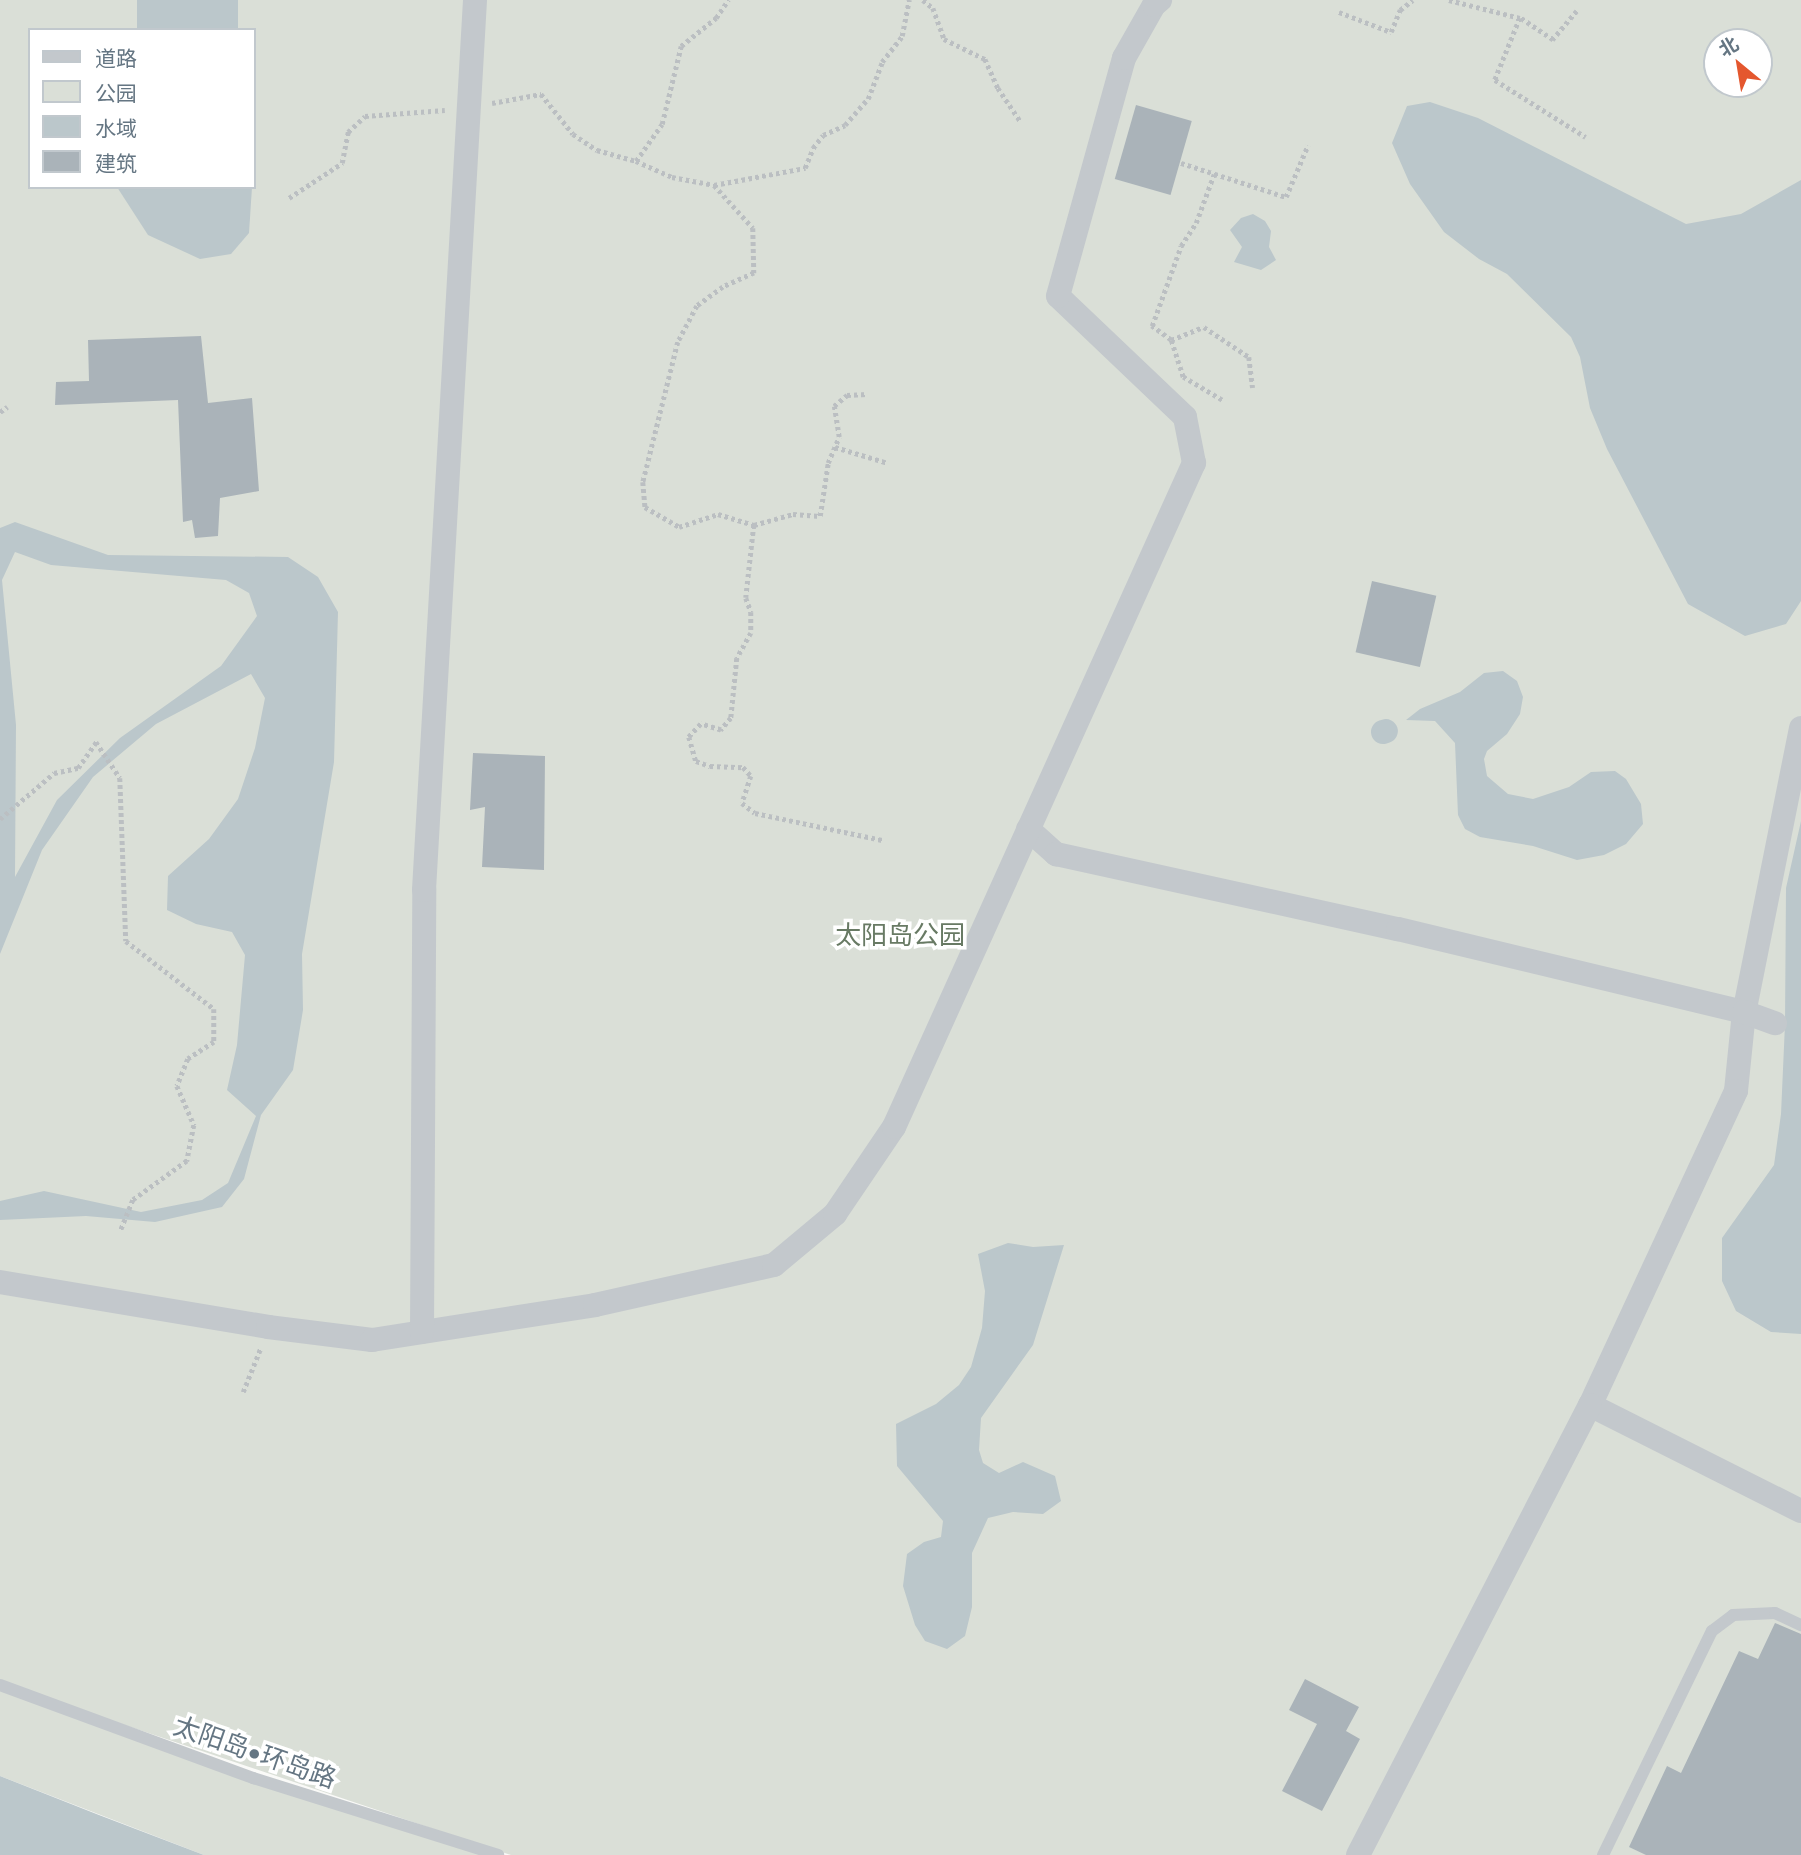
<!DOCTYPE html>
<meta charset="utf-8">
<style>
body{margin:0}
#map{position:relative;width:1801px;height:1855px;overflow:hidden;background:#fafaf8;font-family:Mulish,"Noto Sans SC",sans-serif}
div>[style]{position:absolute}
.green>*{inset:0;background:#dadfd7}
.water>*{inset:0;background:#bbc7cb;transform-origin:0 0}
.canal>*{height:24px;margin:-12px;padding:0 12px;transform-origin:12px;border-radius:12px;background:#bbc7cb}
.building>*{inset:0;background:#aab3b9;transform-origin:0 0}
.path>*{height:4.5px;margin-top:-2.25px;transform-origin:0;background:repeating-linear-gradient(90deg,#bbbfc2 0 3.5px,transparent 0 7px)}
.service>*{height:12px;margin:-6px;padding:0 6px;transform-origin:6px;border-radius:6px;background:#c3c8cc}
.minor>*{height:24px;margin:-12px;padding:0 12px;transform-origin:12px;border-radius:12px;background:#c3c8cc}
span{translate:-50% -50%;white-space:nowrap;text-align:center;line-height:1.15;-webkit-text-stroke:7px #fff;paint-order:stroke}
.park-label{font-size:26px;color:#687a64}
.street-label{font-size:26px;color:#657683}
.legend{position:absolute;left:28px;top:28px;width:228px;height:161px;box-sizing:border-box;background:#fff;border:2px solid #c1c8cd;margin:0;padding:9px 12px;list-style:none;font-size:21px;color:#657683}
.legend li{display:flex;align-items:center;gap:14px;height:35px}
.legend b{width:35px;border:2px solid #c1c8cd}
.north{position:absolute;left:1703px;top:28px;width:70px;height:70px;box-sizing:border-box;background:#fff;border:2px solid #c1c8cd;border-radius:50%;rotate:330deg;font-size:19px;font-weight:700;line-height:28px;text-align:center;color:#657683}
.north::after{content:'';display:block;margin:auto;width:24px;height:32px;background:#e4572e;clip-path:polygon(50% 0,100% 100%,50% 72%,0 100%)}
</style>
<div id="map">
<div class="green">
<i style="clip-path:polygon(evenodd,0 0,1801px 0,1801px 1855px,511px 1855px,0 1683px,0 0,30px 30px,254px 30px,254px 187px,30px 187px,30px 30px,0 0,1717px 42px,1759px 42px,1759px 84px,1717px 84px,1717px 42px)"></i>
<i style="clip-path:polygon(0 1685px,253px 1778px,498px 1855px,204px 1855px,0 1776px)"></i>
</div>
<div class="water">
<i style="left:137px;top:0;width:101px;height:30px"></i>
<i style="clip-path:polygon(1430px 102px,1478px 118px,1686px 224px,1741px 214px,1801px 180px,1801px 601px,1786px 624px,1745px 636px,1688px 604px,1607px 449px,1590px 408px,1580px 357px,1571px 337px,1507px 274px,1479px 259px,1444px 232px,1410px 184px,1392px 143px,1407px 106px)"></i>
<i style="clip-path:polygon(117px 187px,252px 187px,249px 233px,231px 254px,200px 259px,148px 235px)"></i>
<i style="clip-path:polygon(1253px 214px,1265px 221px,1271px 231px,1269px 247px,1276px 260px,1261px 270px,1234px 262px,1242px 247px,1230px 230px,1241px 218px)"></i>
<i style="clip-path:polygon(evenodd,15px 522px,108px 555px,288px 557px,318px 577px,338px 612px,334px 762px,302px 954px,303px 1010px,293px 1070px,261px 1115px,244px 1179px,222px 1207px,155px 1222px,86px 1216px,0 1220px,0 1201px,44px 1191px,141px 1212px,202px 1200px,228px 1183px,256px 1116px,227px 1090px,237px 1045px,245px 955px,232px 932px,196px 924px,167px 910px,168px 876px,209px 839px,238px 799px,255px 748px,265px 698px,251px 674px,156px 724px,93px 777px,42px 850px,0 954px,0 528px,15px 522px,15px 552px,51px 565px,226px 580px,249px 593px,257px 616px,221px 666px,120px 738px,57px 800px,15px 877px,16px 725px,2px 580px,15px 552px)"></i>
<i style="clip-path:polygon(1503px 671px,1517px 681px,1523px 697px,1520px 714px,1507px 734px,1487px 751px,1484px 759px,1487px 776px,1508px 794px,1533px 799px,1569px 787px,1591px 772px,1615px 771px,1626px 779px,1641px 804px,1643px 824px,1626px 844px,1604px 855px,1577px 860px,1533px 846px,1480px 837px,1465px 829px,1458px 815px,1455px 743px,1435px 721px,1406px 720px,1420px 709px,1460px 692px,1484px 673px)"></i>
<i style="clip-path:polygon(1801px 821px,1801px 1334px,1771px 1332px,1736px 1311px,1722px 1281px,1722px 1238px,1774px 1165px,1781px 1114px,1785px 1024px,1786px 888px)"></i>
<i style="clip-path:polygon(1008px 1243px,1033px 1247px,1064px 1245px,1033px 1345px,981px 1418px,979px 1450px,983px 1463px,999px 1473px,1023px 1462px,1055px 1476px,1061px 1501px,1043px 1514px,1013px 1512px,988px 1518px,972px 1553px,972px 1607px,965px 1636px,947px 1649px,925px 1641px,915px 1625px,903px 1586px,907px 1554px,924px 1542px,941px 1537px,943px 1521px,897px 1466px,896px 1424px,936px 1404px,959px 1385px,971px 1367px,982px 1328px,985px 1291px,978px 1254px)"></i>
<i style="clip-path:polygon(0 1776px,99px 1815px,204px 1855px,0 1855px)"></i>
</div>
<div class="canal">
<i style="left:1383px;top:732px;width:3px;rotate:-18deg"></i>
</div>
<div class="building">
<i style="left:1136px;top:105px;width:58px;height:77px;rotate:16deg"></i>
<i style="clip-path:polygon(201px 336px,208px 403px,252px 398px,259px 491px,220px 498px,218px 536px,195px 538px,192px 520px,183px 522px,178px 400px,55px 405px,56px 382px,89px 381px,88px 340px)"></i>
<i style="left:1372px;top:581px;width:66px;height:73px;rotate:13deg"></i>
<i style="clip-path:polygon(473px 753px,545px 756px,544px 870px,482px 867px,485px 807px,470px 810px)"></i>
<i style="clip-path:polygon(1775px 1623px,1801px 1634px,1801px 1855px,1646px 1855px,1629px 1847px,1667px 1766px,1681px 1773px,1739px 1651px,1758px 1659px)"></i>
<i style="clip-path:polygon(1305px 1679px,1359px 1707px,1346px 1731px,1360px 1739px,1322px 1811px,1282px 1791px,1317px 1724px,1289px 1710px)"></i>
</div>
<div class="path">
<i style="left:923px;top:0;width:13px;rotate:39deg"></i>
<i style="left:933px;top:8px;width:33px;rotate:70deg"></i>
<i style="left:944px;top:39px;width:46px;rotate:26deg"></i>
<i style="left:985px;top:59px;width:32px;rotate:66deg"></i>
<i style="left:998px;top:88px;width:40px;rotate:56deg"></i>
<i style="left:1449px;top:0;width:73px;rotate:14.2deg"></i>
<i style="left:1577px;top:11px;width:38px;rotate:130deg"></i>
<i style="left:1553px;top:40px;width:40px;rotate:-146deg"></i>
<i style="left:1520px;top:18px;width:67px;rotate:112deg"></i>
<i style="left:1495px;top:80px;width:107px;rotate:32.1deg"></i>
<i style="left:1339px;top:12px;width:56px;rotate:21deg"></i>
<i style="left:1391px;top:32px;width:24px;rotate:-68deg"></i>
<i style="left:1400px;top:10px;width:16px;rotate:-38deg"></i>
<i style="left:492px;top:103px;width:50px;rotate:-10.4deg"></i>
<i style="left:541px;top:94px;width:51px;rotate:51.3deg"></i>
<i style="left:573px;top:134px;width:29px;rotate:34deg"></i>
<i style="left:597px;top:150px;width:41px;rotate:15.8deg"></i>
<i style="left:636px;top:161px;width:39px;rotate:24deg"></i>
<i style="left:672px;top:177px;width:43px;rotate:10.8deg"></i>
<i style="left:714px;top:185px;width:58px;rotate:47.8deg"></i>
<i style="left:753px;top:228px;width:45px;rotate:88.7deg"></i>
<i style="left:754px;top:273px;width:34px;rotate:156deg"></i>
<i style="left:723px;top:287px;width:32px;rotate:144deg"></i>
<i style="left:697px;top:306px;width:41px;rotate:117.8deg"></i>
<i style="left:678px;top:342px;width:144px;rotate:104deg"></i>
<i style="left:643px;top:482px;width:25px;rotate:85deg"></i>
<i style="left:645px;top:507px;width:39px;rotate:30deg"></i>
<i style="left:679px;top:527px;width:41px;rotate:-18.4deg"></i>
<i style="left:718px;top:514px;width:38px;rotate:17deg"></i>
<i style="left:754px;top:525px;width:41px;rotate:-15.8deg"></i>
<i style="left:793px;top:514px;width:27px;rotate:4deg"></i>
<i style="left:820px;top:516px;width:54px;rotate:-81.4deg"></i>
<i style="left:828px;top:463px;width:28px;rotate:-67deg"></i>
<i style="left:839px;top:437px;width:31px;rotate:-99deg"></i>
<i style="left:834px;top:406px;width:17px;rotate:-40deg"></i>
<i style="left:847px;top:395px;width:20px;rotate:-3deg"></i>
<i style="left:636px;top:161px;width:45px;rotate:-54.9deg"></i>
<i style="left:662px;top:124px;width:80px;rotate:-76.3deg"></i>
<i style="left:681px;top:46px;width:45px;rotate:-38.7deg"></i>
<i style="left:716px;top:18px;width:22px;rotate:-56deg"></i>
<i style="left:1181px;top:163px;width:110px;rotate:17.9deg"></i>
<i style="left:1286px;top:197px;width:56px;rotate:-67.1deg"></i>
<i style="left:714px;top:185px;width:93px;rotate:-10.6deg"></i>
<i style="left:805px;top:168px;width:22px;rotate:-68deg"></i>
<i style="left:813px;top:148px;width:16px;rotate:-52deg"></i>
<i style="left:823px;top:135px;width:24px;rotate:-24deg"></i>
<i style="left:845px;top:125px;width:35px;rotate:-49deg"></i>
<i style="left:868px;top:99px;width:40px;rotate:-69deg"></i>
<i style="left:882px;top:62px;width:33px;rotate:-52deg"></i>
<i style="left:902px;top:36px;width:37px;rotate:-79deg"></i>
<i style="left:289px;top:198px;width:64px;rotate:-33.4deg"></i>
<i style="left:342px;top:163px;width:32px;rotate:-79deg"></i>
<i style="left:348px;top:132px;width:23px;rotate:-43deg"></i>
<i style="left:365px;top:116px;width:80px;rotate:-4.3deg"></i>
<i style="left:1171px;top:340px;width:24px;rotate:-144deg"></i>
<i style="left:1152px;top:326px;width:85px;rotate:-70.1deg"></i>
<i style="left:1181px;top:246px;width:27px;rotate:-57deg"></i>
<i style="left:1196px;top:223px;width:52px;rotate:-69.8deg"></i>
<i style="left:1222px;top:400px;width:45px;rotate:-149.5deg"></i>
<i style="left:1183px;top:377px;width:39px;rotate:-108deg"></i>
<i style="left:1171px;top:340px;width:35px;rotate:-22deg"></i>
<i style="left:1204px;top:327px;width:54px;rotate:33.7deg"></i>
<i style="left:1249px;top:357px;width:31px;rotate:83deg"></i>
<i style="left:0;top:412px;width:9px;rotate:-36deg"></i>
<i style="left:835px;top:447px;width:55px;rotate:16.8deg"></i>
<i style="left:754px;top:525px;width:73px;rotate:96.3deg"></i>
<i style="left:746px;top:598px;width:15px;rotate:70deg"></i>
<i style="left:751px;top:612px;width:21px;rotate:90deg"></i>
<i style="left:751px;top:633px;width:29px;rotate:119deg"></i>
<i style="left:737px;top:658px;width:60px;rotate:95.7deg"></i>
<i style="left:731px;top:718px;width:16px;rotate:130deg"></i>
<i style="left:721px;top:730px;width:21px;rotate:-163deg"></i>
<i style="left:701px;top:724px;width:18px;rotate:133deg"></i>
<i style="left:689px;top:737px;width:25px;rotate:74deg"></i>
<i style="left:696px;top:761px;width:15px;rotate:20deg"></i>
<i style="left:710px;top:766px;width:33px;rotate:2deg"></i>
<i style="left:743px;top:767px;width:12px;rotate:48deg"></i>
<i style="left:751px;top:776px;width:28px;rotate:108deg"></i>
<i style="left:742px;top:803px;width:16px;rotate:38deg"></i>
<i style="left:755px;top:813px;width:130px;rotate:12deg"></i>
<i style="left:0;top:819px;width:71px;rotate:-40.4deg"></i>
<i style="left:54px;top:773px;width:25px;rotate:-12deg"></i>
<i style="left:78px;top:768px;width:32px;rotate:-55deg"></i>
<i style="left:96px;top:742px;width:43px;rotate:56.3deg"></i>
<i style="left:120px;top:778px;width:163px;rotate:87.9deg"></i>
<i style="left:126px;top:941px;width:111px;rotate:37.7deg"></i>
<i style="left:214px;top:1009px;width:33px;rotate:90deg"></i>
<i style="left:214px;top:1042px;width:31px;rotate:147deg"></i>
<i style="left:188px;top:1059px;width:29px;rotate:112deg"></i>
<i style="left:177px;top:1086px;width:43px;rotate:66.4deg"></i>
<i style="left:194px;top:1125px;width:37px;rotate:101deg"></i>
<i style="left:187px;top:1161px;width:67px;rotate:144.2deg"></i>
<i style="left:133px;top:1200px;width:32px;rotate:112deg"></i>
<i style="left:243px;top:1392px;width:48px;rotate:-68.2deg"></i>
</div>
<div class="service">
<i style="left:0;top:1685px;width:270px;rotate:20.2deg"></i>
<i style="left:253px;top:1778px;width:257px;rotate:17.4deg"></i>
<i style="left:1603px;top:1855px;width:249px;rotate:-64.1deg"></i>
<i style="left:1712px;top:1631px;width:26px;rotate:-37deg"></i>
<i style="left:1733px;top:1615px;width:42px;rotate:-2.7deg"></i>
<i style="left:1775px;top:1613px;width:29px;rotate:25deg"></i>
</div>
<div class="minor">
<i style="left:1801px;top:728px;width:290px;rotate:101.3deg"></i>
<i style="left:1744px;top:1012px;width:79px;rotate:95.8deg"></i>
<i style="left:1736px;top:1091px;width:346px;rotate:114.9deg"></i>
<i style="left:1590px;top:1405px;width:236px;rotate:26.7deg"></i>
<i style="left:1028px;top:829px;width:38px;rotate:42deg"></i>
<i style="left:1056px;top:854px;width:350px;rotate:12.4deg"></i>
<i style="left:1398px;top:929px;width:356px;rotate:13.5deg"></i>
<i style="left:1744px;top:1012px;width:33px;rotate:20deg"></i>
<i style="left:0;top:1282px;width:272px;rotate:9.5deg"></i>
<i style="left:268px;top:1327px;width:105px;rotate:7.1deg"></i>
<i style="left:372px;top:1340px;width:226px;rotate:-8.9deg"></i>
<i style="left:595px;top:1305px;width:183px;rotate:-12.6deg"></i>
<i style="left:774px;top:1265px;width:80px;rotate:-39.9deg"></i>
<i style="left:835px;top:1214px;width:105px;rotate:-55.9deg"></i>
<i style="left:894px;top:1127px;width:729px;rotate:-65.69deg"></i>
<i style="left:1194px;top:463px;width:47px;rotate:-101.1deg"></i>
<i style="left:1185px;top:417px;width:175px;rotate:-136.4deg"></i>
<i style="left:1058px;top:296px;width:247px;rotate:-74.5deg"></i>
<i style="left:1124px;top:58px;width:61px;rotate:-60.5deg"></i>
<i style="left:1154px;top:5px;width:8px;rotate:-40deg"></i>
<i style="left:422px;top:1332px;width:442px;rotate:-89.7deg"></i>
<i style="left:424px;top:890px;width:891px;rotate:-86.72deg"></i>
<i style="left:1358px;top:1855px;width:506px;rotate:-62.73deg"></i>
</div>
<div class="park-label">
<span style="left:900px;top:935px">太阳岛公园</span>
</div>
<div class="street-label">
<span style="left:255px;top:1752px;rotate:19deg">太阳岛•环岛路</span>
</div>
<ul class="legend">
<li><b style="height:9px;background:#c3c8cc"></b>道路</li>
<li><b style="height:19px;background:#dadfd7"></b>公园</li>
<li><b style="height:19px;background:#bbc7cb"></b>水域</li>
<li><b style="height:19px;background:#aab3b9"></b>建筑</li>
</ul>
<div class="north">北</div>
</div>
